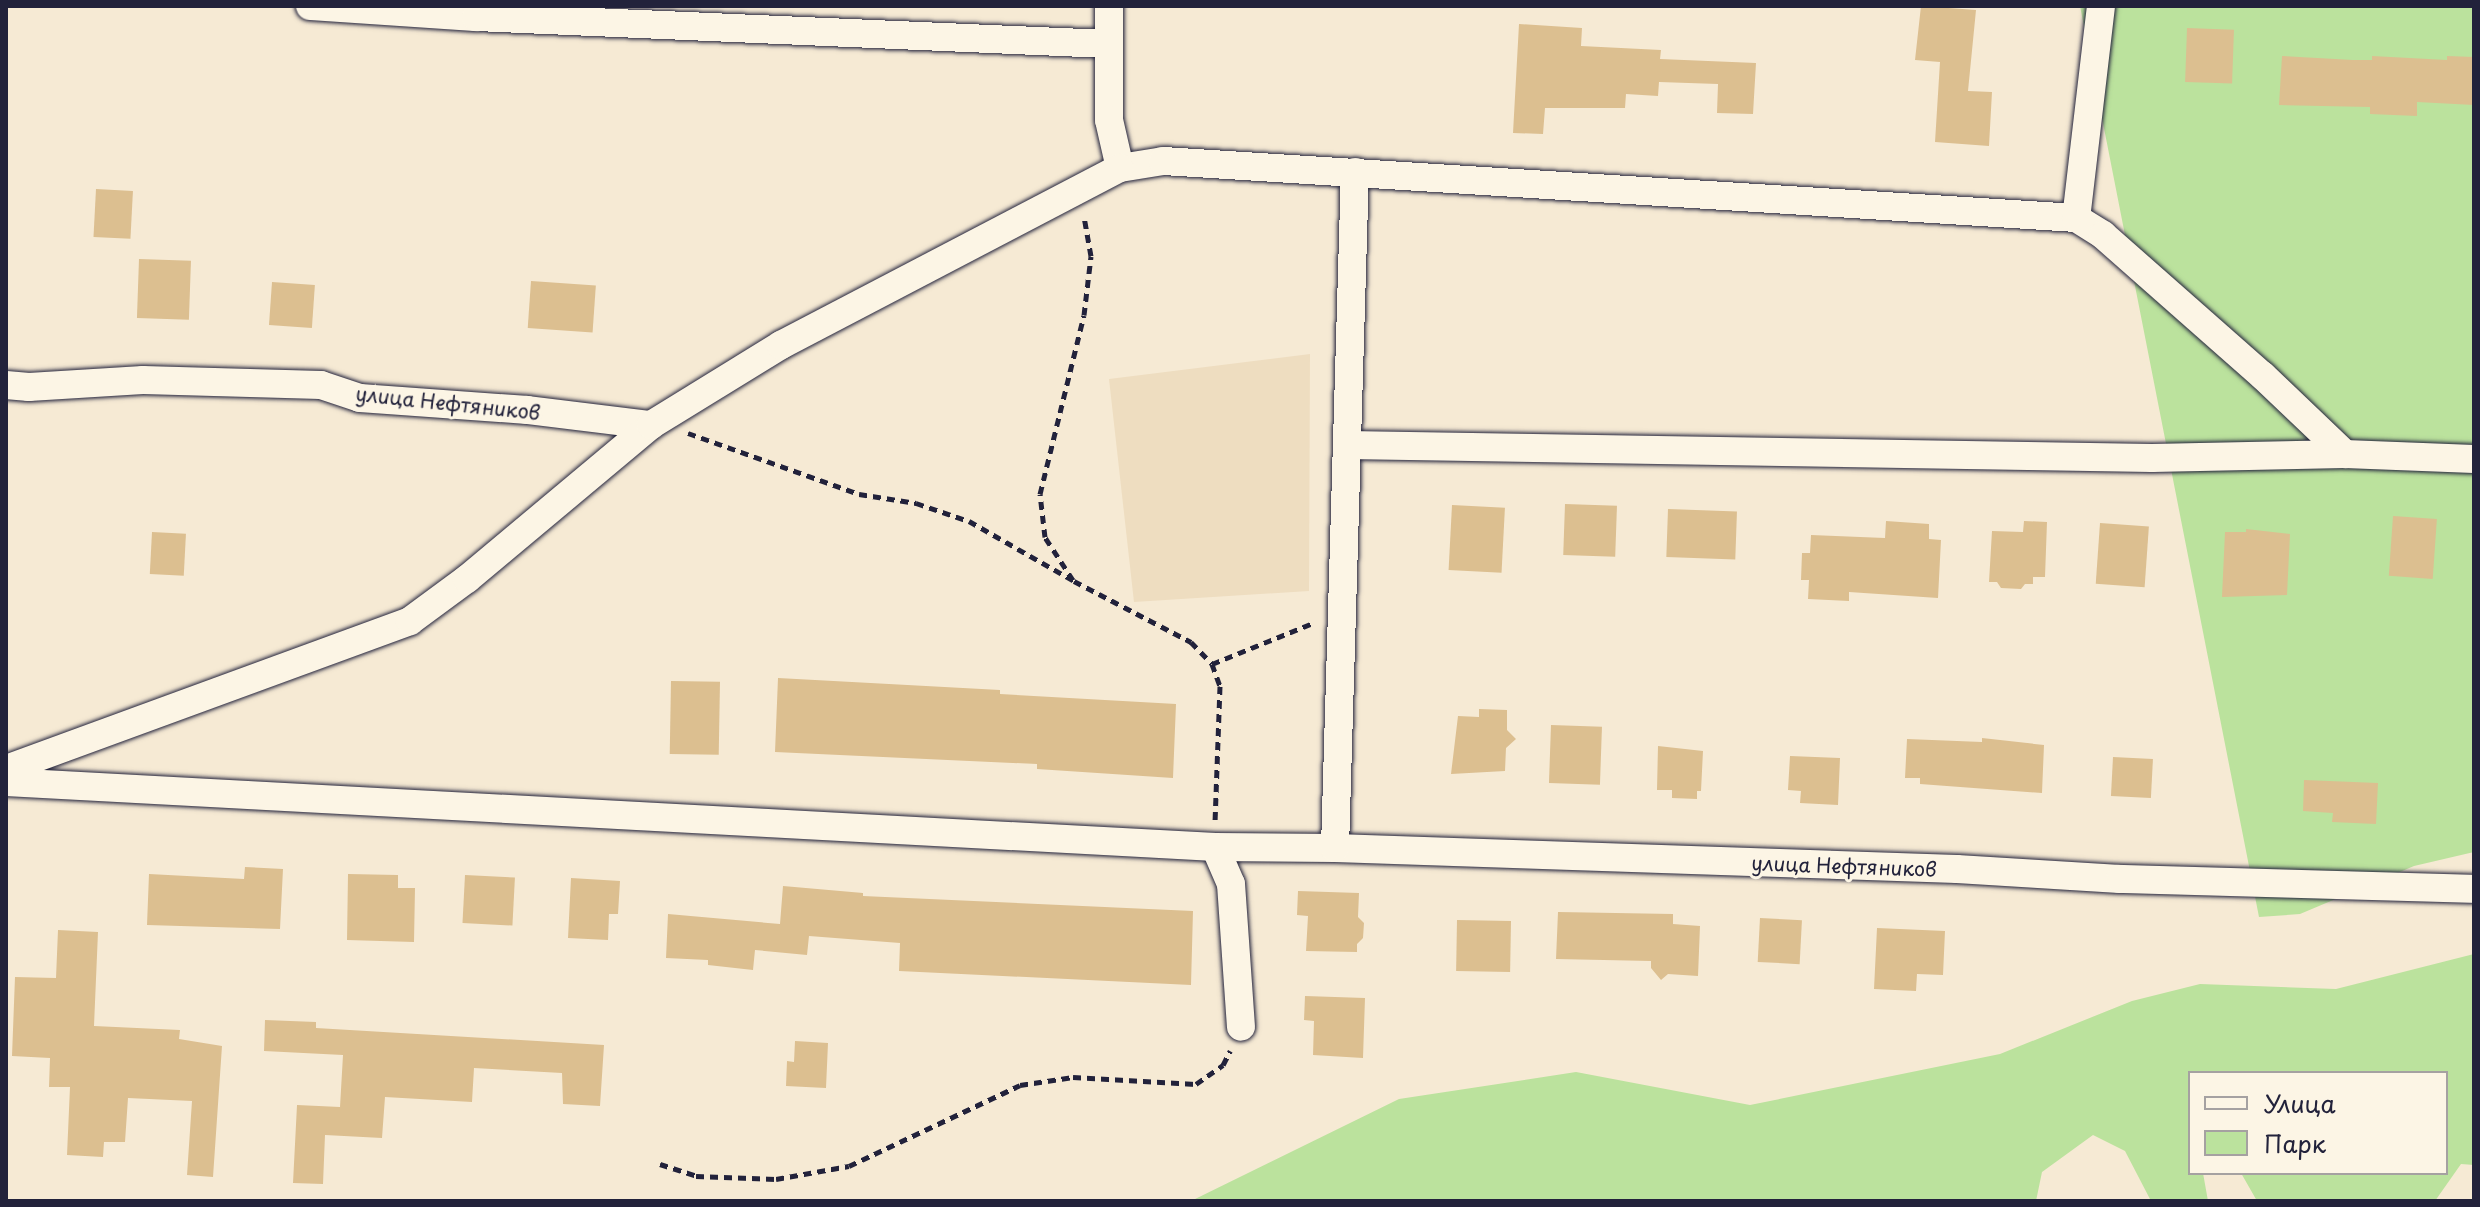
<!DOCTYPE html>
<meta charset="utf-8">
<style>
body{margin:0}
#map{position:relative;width:2480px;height:1207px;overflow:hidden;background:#f6ead4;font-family:"Playpen Sans",sans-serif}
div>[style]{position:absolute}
.built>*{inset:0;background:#eeddc0}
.green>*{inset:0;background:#bbe29d}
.building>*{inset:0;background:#dcbf90;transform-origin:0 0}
.path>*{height:5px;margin-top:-2.5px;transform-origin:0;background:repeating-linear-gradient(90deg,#22223b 0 8px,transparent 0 14px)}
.roads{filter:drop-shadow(0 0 2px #22223b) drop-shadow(0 0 2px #22223b)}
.minor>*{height:28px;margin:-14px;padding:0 14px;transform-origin:14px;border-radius:14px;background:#fcf5e5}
span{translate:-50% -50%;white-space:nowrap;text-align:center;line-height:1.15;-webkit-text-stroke:6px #fcf5e5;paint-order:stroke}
.street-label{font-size:20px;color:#22223b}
.frame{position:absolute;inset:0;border:8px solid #22223b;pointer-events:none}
.legend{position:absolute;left:2188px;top:1071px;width:260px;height:104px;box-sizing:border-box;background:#fcf5e5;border:2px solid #a5a1a1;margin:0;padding:10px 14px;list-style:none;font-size:24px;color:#22223b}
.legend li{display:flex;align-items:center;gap:16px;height:40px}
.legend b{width:40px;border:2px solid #a5a1a1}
</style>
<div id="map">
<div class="built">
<i style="clip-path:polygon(1310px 354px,1309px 591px,1134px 602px,1109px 379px)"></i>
</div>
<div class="green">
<i style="clip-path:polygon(2080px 6px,2474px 6px,2474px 852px,2414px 866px,2300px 914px,2259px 917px)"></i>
<i style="clip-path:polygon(2474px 954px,2474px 1165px,2461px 1164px,2435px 1201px,2257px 1201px,2241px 1173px,2446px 1173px,2446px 1073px,2190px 1073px,2190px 1173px,2203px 1173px,2208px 1201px,2151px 1201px,2125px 1151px,2093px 1135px,2042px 1172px,2036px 1201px,1191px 1201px,1399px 1099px,1576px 1072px,1750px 1105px,2000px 1054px,2132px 1001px,2200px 984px,2336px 989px)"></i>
</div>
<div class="building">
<i style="clip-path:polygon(1921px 6px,1976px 10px,1968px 91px,1992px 92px,1989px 146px,1935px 142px,1940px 62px,1915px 60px)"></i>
<i style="clip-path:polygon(1519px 24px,1582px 28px,1581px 46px,1661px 50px,1660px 59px,1756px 63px,1753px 114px,1717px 113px,1718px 84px,1659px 82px,1658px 96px,1626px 94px,1625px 108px,1545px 108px,1543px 134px,1513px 133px)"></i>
<i style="left:2187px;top:28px;width:47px;height:54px;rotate:2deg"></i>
<i style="clip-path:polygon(2282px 56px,2353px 60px,2372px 60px,2372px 56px,2447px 60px,2447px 56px,2474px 57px,2474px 105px,2417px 102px,2417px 116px,2370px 114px,2370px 107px,2279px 105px)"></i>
<i style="left:96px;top:189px;width:37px;height:48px;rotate:3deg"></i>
<i style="left:139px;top:259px;width:52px;height:59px;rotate:2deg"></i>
<i style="left:531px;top:281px;width:65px;height:47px;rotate:4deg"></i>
<i style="left:272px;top:282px;width:43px;height:43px;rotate:4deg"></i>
<i style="left:1565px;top:504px;width:52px;height:51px;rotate:2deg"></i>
<i style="left:1452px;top:505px;width:53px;height:65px;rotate:3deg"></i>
<i style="left:1668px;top:509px;width:69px;height:48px;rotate:2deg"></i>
<i style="left:2393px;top:516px;width:44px;height:60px;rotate:4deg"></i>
<i style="clip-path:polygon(1886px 521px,1929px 524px,1929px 539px,1941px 540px,1938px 598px,1849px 592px,1849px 601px,1808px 599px,1809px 580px,1801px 580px,1802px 553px,1810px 553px,1811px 535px,1885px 538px)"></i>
<i style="clip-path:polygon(2024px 521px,2047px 522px,2045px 577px,2033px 577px,2033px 584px,2025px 584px,2021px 589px,2001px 588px,1997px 582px,1989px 582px,1992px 531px,2023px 532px)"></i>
<i style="left:2100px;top:523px;width:49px;height:61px;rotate:4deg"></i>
<i style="clip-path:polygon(2246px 529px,2290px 534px,2287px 595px,2222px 597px,2225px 532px,2246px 532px)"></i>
<i style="left:152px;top:532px;width:34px;height:42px;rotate:3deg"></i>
<i style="clip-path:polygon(778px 678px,1000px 690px,1000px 694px,1176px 704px,1173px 778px,1037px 769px,1037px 764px,775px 752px)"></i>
<i style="left:671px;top:681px;width:49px;height:73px;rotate:1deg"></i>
<i style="clip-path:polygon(1479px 709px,1507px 710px,1507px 730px,1516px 739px,1506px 748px,1505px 771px,1451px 774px,1458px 716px,1479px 717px)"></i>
<i style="left:1551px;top:725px;width:51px;height:58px;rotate:2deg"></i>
<i style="clip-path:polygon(1982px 738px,2044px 745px,2042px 793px,1920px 784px,1920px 778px,1905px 778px,1907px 739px,1982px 742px)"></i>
<i style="clip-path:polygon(1658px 746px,1703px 751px,1701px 791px,1697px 791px,1697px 799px,1672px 798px,1672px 790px,1657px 790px)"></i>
<i style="clip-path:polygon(1790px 756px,1840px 758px,1838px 805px,1800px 803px,1801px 791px,1788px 790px)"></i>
<i style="left:2113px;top:757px;width:40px;height:39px;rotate:3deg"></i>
<i style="clip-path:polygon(2304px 780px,2378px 783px,2376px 824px,2332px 822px,2333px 813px,2303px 811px)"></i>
<i style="clip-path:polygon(245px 867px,283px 869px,280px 929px,147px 925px,149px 874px,244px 879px)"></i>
<i style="clip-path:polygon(348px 874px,398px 875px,398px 888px,415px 888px,414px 942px,347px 940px)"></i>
<i style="left:465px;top:875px;width:50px;height:48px;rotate:3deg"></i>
<i style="clip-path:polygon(571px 878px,620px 881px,618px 914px,609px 914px,608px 940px,568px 938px)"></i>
<i style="clip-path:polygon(783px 886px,863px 893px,863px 896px,1193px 911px,1191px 985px,899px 971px,900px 943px,809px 936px,807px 955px,755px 950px,753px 970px,708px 965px,708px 960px,666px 958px,668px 914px,780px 924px)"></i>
<i style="clip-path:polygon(1298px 891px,1359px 893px,1358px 917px,1364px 923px,1363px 938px,1357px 944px,1357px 952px,1306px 951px,1308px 916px,1297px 915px)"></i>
<i style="clip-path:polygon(1558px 912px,1673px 914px,1673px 924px,1700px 926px,1698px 976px,1668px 974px,1661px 980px,1651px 968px,1651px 961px,1556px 959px)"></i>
<i style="left:1760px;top:918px;width:42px;height:44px;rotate:3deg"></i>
<i style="left:1457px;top:920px;width:54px;height:51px;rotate:1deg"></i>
<i style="clip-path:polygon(1877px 928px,1945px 931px,1943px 975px,1917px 974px,1916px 991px,1874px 989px)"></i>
<i style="clip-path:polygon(58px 930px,98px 932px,94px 1026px,180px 1030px,179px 1039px,222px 1046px,213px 1177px,187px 1175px,192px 1101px,128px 1098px,125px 1142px,104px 1142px,103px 1157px,67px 1155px,70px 1087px,49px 1087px,50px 1058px,12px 1056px,15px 977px,56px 978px)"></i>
<i style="clip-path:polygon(1305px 996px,1365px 998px,1363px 1058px,1313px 1055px,1314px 1021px,1304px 1020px)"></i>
<i style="clip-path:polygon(265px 1020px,316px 1022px,316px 1028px,604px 1045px,600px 1106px,563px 1104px,562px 1073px,474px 1068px,472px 1102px,385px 1097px,382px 1138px,325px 1135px,323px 1184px,293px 1183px,297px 1105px,340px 1107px,343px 1055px,264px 1051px)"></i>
<i style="clip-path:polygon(795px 1041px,828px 1043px,826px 1088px,786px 1086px,787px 1061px,794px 1062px)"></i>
</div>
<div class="path">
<i style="left:688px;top:433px;width:182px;rotate:19.6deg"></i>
<i style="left:859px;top:494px;width:58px;rotate:9deg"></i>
<i style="left:916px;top:503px;width:56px;rotate:18.8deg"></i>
<i style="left:969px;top:521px;width:121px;rotate:29.7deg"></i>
<i style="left:1074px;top:581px;width:132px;rotate:27.5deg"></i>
<i style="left:1191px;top:642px;width:30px;rotate:46deg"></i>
<i style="left:1212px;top:664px;width:23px;rotate:70deg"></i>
<i style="left:1220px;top:686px;width:136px;rotate:92.1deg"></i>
<i style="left:1073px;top:580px;width:51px;rotate:-123.1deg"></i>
<i style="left:1045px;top:537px;width:43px;rotate:-96.6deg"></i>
<i style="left:1040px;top:494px;width:184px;rotate:-76.2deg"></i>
<i style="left:1084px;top:315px;width:59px;rotate:-83.2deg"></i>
<i style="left:1091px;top:256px;width:40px;rotate:-100deg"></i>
<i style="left:1212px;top:664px;width:109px;rotate:-22.1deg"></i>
<i style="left:660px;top:1164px;width:38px;rotate:18deg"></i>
<i style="left:696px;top:1176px;width:80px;rotate:2.1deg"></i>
<i style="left:776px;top:1179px;width:74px;rotate:-10.1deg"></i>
<i style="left:849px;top:1166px;width:189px;rotate:-25.3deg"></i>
<i style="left:1020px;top:1085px;width:54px;rotate:-8.6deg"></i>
<i style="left:1073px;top:1077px;width:123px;rotate:3.3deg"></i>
<i style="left:1196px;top:1084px;width:33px;rotate:-35deg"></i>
<i style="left:1223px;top:1065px;width:16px;rotate:-63deg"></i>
</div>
<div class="roads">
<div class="minor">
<i style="left:310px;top:6px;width:166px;rotate:3.8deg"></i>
<i style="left:476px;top:17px;width:633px;rotate:2.45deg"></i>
<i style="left:1109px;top:6px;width:114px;rotate:90deg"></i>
<i style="left:1109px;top:120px;width:49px;rotate:77.1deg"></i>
<i style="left:1120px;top:168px;width:44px;rotate:-9.2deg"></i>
<i style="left:1163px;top:161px;width:915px;rotate:3.57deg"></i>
<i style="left:2101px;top:6px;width:213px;rotate:96.7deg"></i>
<i style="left:2076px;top:218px;width:32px;rotate:32deg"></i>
<i style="left:2103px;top:235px;width:212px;rotate:41.4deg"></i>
<i style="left:2262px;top:375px;width:115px;rotate:43.6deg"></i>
<i style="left:2345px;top:454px;width:129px;rotate:2.2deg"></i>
<i style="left:6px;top:385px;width:23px;rotate:5deg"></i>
<i style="left:29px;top:387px;width:114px;rotate:-3.5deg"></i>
<i style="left:143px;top:380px;width:178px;rotate:1.6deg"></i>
<i style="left:321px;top:385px;width:41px;rotate:18.4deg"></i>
<i style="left:360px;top:398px;width:168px;rotate:4.1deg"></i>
<i style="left:528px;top:410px;width:124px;rotate:7deg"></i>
<i style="left:1347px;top:445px;width:805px;rotate:0.93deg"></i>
<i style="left:2152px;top:458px;width:193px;rotate:-1.2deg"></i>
<i style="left:6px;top:769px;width:430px;rotate:-20.1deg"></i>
<i style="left:410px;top:621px;width:71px;rotate:-36.4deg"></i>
<i style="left:467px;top:579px;width:240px;rotate:-39.9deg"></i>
<i style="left:651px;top:425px;width:153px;rotate:-31.6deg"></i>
<i style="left:781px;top:345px;width:382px;rotate:-27.6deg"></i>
<i style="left:6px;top:782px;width:1211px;rotate:3.08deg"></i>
<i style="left:1215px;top:847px;width:120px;rotate:0.5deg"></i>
<i style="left:1335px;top:848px;width:622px;rotate:1.93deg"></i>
<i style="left:1957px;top:869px;width:163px;rotate:3.5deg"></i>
<i style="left:2120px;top:879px;width:354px;rotate:1.6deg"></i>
<i style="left:1215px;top:847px;width:40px;rotate:66.6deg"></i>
<i style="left:1231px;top:884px;width:143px;rotate:86deg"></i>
<i style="left:1335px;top:848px;width:676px;rotate:-88.31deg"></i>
</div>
</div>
<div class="street-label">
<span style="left:448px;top:403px;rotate:6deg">улица Нефтяников</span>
<span style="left:1844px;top:866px;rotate:2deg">улица Нефтяников</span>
</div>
<div class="frame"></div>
<ul class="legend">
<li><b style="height:10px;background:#fcf5e5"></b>Улица</li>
<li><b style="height:22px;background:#bbe29d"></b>Парк</li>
</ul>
</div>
